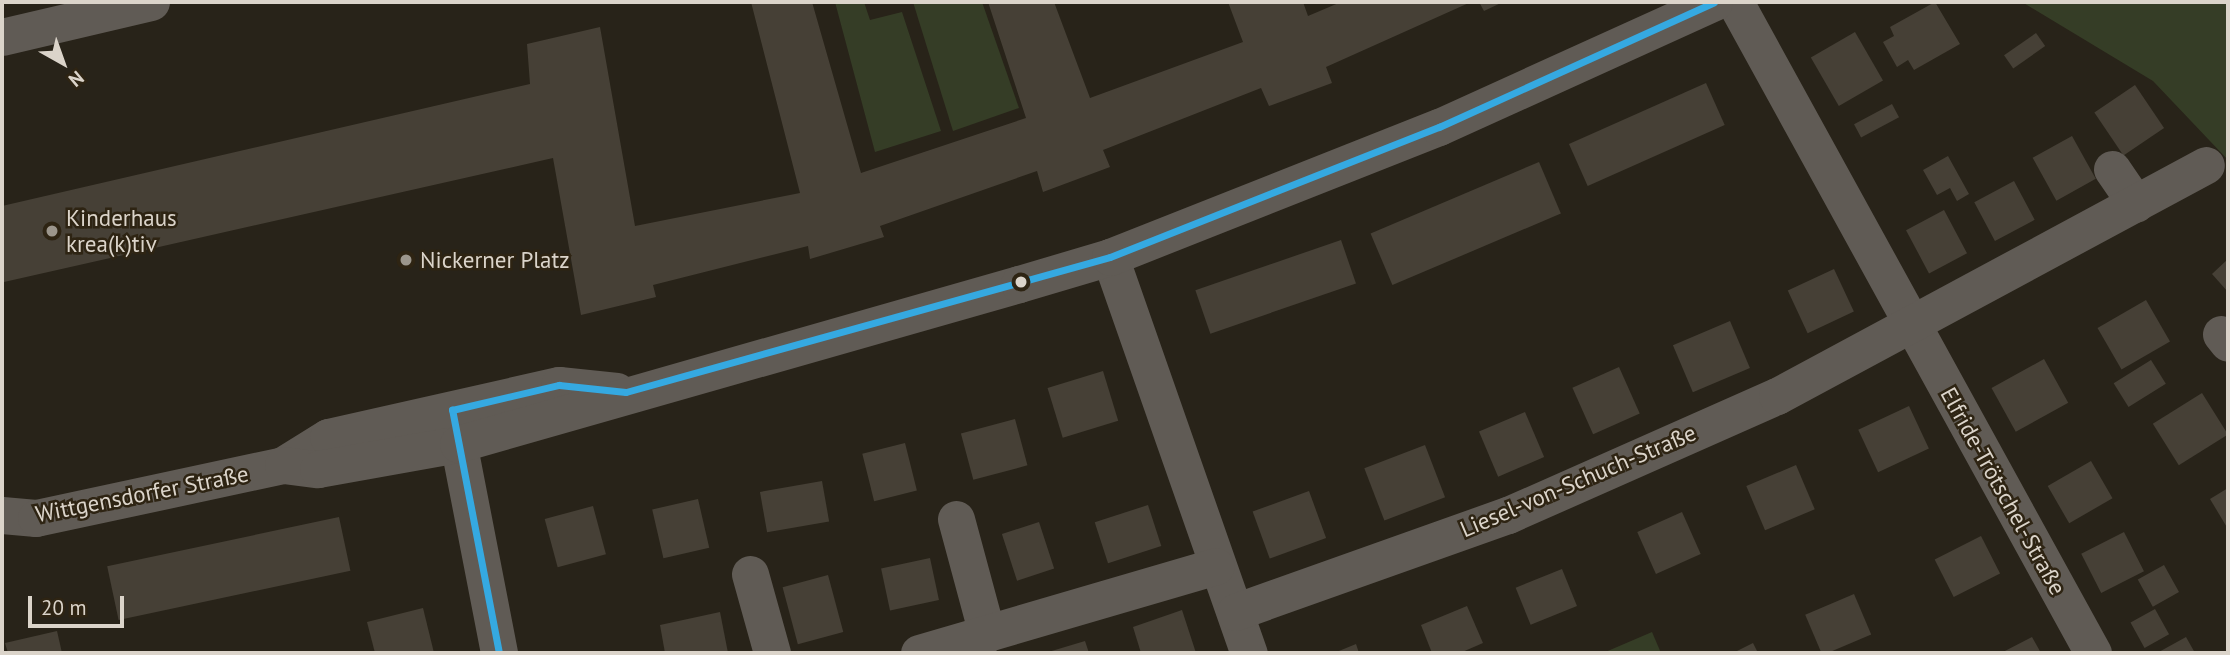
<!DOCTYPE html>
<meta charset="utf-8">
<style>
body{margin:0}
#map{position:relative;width:2230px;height:655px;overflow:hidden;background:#282319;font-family:"PT Sans",sans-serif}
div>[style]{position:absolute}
.green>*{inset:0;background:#353d26}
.building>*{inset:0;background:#464036;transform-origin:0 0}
.minor>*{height:37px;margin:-18.5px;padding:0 18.5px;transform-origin:18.5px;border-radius:18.5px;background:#605b55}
.bus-1>*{height:7px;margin:-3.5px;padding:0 3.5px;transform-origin:3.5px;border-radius:3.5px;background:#35a9e1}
.dots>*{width:19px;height:19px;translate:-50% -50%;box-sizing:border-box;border:4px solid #2e2413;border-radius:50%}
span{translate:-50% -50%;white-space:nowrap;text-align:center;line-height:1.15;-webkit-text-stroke:5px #2e2413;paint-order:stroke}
.poi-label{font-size:23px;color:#dbd4ca}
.left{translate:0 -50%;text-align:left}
.street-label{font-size:23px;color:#dbd4ca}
.frame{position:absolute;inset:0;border:4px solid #dbd4ca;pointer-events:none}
.north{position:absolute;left:28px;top:28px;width:70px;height:70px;-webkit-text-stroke:5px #2e2413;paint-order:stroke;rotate:140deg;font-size:19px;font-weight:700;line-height:28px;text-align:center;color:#dbd4ca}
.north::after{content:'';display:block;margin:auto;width:24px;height:32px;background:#dbd4ca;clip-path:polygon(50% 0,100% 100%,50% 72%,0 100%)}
.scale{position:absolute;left:28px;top:596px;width:96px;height:32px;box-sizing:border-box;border:4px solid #dbd4ca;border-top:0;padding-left:9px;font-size:21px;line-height:24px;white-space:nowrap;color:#dbd4ca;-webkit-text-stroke:5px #2e2413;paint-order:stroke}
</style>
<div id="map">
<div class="green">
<i style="clip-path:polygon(835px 2px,864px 2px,870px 20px,902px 12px,941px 131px,875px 152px)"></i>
<i style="clip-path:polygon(913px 2px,982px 2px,1019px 108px,953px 131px)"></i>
<i style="clip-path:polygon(2022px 2px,2228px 2px,2228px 160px,2153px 81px)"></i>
<i style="clip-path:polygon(1652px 632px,1661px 653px,1603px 653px)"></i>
</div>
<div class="building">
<i style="clip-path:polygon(751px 2px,812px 2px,861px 173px,1026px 118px,988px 2px,1054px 2px,1090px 98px,1243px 42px,1228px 2px,1303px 2px,1308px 16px,1341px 2px,1471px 2px,1326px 67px,1332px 83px,1269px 106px,1261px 88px,1103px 150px,1110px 167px,1043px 192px,1037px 171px,880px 226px,884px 237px,810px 259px,808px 246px,653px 285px,656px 297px,581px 315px,553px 158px,4px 282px,2px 206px,530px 84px,527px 44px,600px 27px,635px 226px,800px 193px)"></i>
<i style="clip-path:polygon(1479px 2px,1503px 2px,1484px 11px)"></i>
<i style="clip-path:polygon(1935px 2px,1960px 44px,1914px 70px,1908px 60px,1897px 67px,1883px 42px,1894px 36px,1890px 27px)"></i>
<i style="left:1855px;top:32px;width:56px;height:51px;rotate:60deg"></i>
<i style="left:2036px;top:33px;width:16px;height:39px;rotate:55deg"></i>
<i style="left:1706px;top:83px;width:46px;height:150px;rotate:66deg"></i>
<i style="left:2135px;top:85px;width:52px;height:49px;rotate:56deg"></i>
<i style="left:1892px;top:104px;width:15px;height:43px;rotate:62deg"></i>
<i style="left:2072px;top:136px;width:49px;height:45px;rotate:61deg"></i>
<i style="clip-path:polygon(1948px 156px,1969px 194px,1957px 201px,1950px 188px,1937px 195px,1923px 170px)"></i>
<i style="left:1539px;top:162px;width:56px;height:183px;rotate:67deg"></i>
<i style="left:2014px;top:181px;width:44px;height:45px;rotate:62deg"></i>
<i style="left:1944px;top:210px;width:49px;height:43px;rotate:62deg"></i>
<i style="left:1341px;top:240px;width:46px;height:154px;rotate:71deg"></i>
<i style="clip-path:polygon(2228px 259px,2228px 292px,2212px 274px)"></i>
<i style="left:1834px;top:269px;width:47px;height:51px;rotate:65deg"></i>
<i style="left:2146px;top:300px;width:48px;height:56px;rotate:60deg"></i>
<i style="left:1730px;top:321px;width:51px;height:62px;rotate:67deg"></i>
<i style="left:2044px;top:359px;width:50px;height:60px;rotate:61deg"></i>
<i style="left:2151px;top:360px;width:28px;height:44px;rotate:58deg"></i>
<i style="left:1619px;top:367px;width:51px;height:51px;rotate:66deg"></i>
<i style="left:1103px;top:371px;width:52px;height:58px;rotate:73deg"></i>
<i style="left:2202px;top:393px;width:49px;height:58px;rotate:58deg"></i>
<i style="left:1909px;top:406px;width:47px;height:56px;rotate:65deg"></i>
<i style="left:1525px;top:412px;width:49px;height:50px;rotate:67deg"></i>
<i style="left:1015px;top:419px;width:48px;height:56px;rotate:75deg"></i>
<i style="left:905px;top:443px;width:49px;height:44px;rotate:76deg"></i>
<i style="left:1425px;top:445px;width:56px;height:65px;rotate:69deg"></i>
<i style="left:2091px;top:461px;width:43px;height:50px;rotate:60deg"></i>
<i style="left:1796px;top:465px;width:48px;height:54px;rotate:67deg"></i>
<i style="left:822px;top:481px;width:41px;height:63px;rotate:80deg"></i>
<i style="clip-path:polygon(2228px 488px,2228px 529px,2210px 499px)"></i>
<i style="left:1309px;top:491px;width:50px;height:60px;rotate:70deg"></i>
<i style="left:698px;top:499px;width:50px;height:47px;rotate:77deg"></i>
<i style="left:1148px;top:505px;width:43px;height:56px;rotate:72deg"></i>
<i style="left:593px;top:506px;width:50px;height:50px;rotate:75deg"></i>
<i style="left:1682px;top:512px;width:46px;height:49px;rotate:66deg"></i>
<i style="left:339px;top:517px;width:55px;height:237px;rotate:78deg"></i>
<i style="left:1039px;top:522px;width:49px;height:39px;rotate:72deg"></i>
<i style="left:2124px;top:532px;width:44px;height:48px;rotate:63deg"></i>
<i style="left:1981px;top:536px;width:42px;height:52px;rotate:63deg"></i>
<i style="left:930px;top:558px;width:43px;height:50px;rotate:78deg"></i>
<i style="left:2164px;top:565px;width:31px;height:30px;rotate:61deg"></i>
<i style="left:1562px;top:569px;width:40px;height:50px;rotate:68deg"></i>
<i style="left:828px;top:575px;width:59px;height:47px;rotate:75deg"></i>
<i style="left:1854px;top:594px;width:44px;height:53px;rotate:67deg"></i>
<i style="clip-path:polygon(1467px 606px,1483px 643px,1460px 653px,1432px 653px,1421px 625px)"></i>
<i style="clip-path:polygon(423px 608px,434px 653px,375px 653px,367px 622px)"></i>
<i style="left:2155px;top:609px;width:29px;height:28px;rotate:61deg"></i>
<i style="clip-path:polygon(1182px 610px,1196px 653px,1141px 653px,1133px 627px)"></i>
<i style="clip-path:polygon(720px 612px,728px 653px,665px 653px,660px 625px)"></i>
<i style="clip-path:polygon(57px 631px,62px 653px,8px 653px,5px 643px)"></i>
<i style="clip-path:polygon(2032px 637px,2041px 653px,2001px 653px)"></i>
<i style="clip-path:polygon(2186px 637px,2195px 653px,2157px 653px)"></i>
<i style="clip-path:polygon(1085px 641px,1089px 653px,1045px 653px)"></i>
<i style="clip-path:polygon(1753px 643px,1758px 653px,1733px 653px)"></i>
<i style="clip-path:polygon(1356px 644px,1359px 653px,1334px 653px)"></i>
</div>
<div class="minor">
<i style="left:1735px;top:2px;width:743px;rotate:61.19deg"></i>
<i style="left:2px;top:37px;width:153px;rotate:-13.2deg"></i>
<i style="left:2112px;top:169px;width:42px;rotate:55.6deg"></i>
<i style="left:1110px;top:257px;width:420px;rotate:70.7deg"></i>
<i style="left:2221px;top:334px;width:11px;rotate:52deg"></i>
<i style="left:454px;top:421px;width:236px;rotate:79deg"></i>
<i style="left:283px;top:465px;width:53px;rotate:-31.9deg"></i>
<i style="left:328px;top:437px;width:237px;rotate:-12.7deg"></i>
<i style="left:559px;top:385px;width:58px;rotate:5.9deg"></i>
<i style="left:2px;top:515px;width:34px;rotate:5deg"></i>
<i style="left:36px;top:518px;width:253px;rotate:-12.1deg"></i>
<i style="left:283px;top:465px;width:35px;rotate:7deg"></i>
<i style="left:318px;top:469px;width:142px;rotate:-10.1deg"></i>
<i style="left:458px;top:444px;width:583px;rotate:-15.92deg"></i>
<i style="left:1019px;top:284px;width:95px;rotate:-16.5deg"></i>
<i style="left:1110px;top:257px;width:354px;rotate:-21.6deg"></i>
<i style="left:1439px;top:127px;width:302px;rotate:-24.4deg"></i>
<i style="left:956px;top:519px;width:119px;rotate:74.9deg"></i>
<i style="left:750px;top:574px;width:82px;rotate:74.4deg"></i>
<i style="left:1235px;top:612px;width:290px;rotate:-19.6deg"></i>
<i style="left:1508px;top:515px;width:294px;rotate:-23.9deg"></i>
<i style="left:1777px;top:396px;width:487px;rotate:-28.3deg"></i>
<i style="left:919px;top:653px;width:309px;rotate:-16.3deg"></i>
</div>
<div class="bus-1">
<i style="left:499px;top:653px;width:248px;rotate:-100.9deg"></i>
<i style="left:452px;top:410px;width:110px;rotate:-13.2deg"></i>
<i style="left:559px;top:385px;width:67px;rotate:6deg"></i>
<i style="left:626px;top:392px;width:502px;rotate:-15.59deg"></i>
<i style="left:1110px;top:257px;width:354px;rotate:-21.6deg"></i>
<i style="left:1439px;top:127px;width:302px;rotate:-24.4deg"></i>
</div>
<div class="dots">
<i style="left:52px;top:231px;background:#9c968c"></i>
<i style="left:406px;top:260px;background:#9c968c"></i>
<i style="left:1021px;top:282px;background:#dbd4ca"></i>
</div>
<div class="poi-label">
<span class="left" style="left:66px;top:231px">Kinderhaus<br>krea(k)tiv</span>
<span class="left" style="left:420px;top:260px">Nickerner Platz</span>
</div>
<div class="street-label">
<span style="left:1578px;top:481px;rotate:-23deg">Liesel-von-Schuch-Straße</span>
<span style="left:2003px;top:491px;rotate:61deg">Elfride-Trötschel-Straße</span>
<span style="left:142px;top:494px;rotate:-11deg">Wittgensdorfer Straße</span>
</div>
<div class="frame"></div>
<div class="north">N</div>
<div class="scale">20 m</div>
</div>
